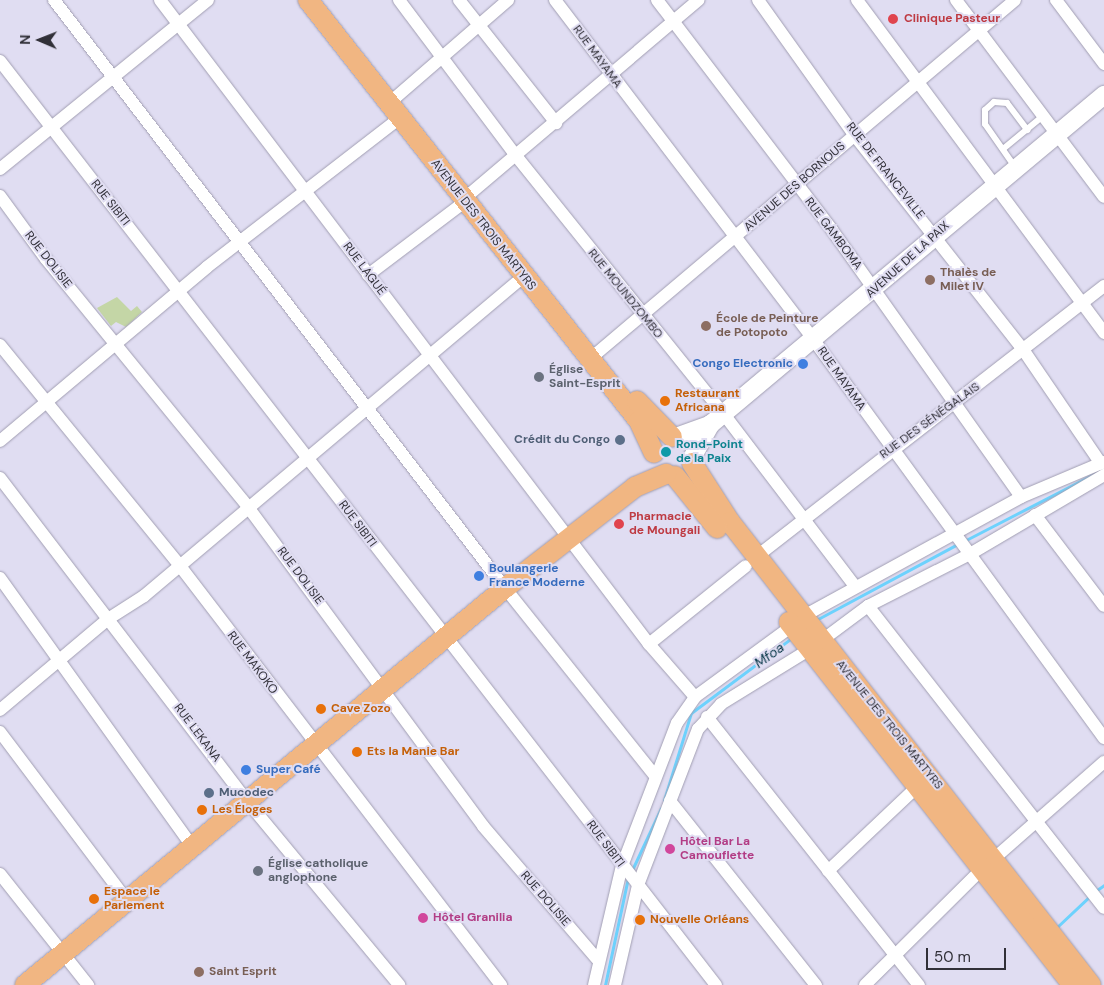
<!DOCTYPE html>
<meta charset="utf-8">
<style>
body{margin:0}
#map{position:relative;width:1104px;height:985px;overflow:hidden;background:#e0ddf2;font-family:"DM Sans",sans-serif}
div>[style]{position:absolute}
.green>*{inset:0;background:#c4d6a6}
.stream>*{height:3px;margin:-1.5px;padding:0 1.5px;transform-origin:1.5px;border-radius:1.5px;background:#6dd2fd}
.roads{filter:drop-shadow(0 0 1px #a19eb2) drop-shadow(0 0 1px #a19eb2)}
.lane>*{height:6px;margin:-3px;padding:0 3px;transform-origin:3px;border-radius:3px;background:#fff}
.street>*{height:12px;margin:-6px;padding:0 6px;transform-origin:6px;border-radius:6px;background:#fff}
.secondary>*{height:18px;margin:-9px;padding:0 9px;transform-origin:9px;border-radius:9px;background:#fff}
.primary>*{height:20px;margin:-10px;padding:0 10px;transform-origin:10px;border-radius:10px;background:#f1b682}
.dots>*{width:14px;height:14px;translate:-50% -50%;box-sizing:border-box;border:2px solid #e0ddf2;border-radius:50%}
span{translate:-50% -50%;white-space:nowrap;text-align:center;line-height:1.15;-webkit-text-stroke:4px #e0ddf2;paint-order:stroke}
.health-label{font-size:12px;color:#be3a42;font-weight:700}
.left{translate:0 -50%;text-align:left}
.street-label{font-size:12px;color:#313038}
.education-label{font-size:12px;color:#785e54;font-weight:700}
.shop-label{font-size:12px;color:#366cbe;font-weight:700}
.right{translate:-100% -50%;text-align:right}
.worship-label{font-size:12px;color:#5b616d;font-weight:700}
.food-label{font-size:12px;color:#c56008;font-weight:700}
.service-label{font-size:12px;color:#4e5e75;font-weight:700}
.culture-label{font-size:12px;color:#0d838f;font-weight:700}
.hotel-label{font-size:12px;color:#b23c85;font-weight:700}
.water-label{font-size:14px;color:#053546;font-style:italic}
.north{position:absolute;left:15px;top:15px;width:50px;height:50px;-webkit-text-stroke:4px #e0ddf2;paint-order:stroke;rotate:271deg;font-size:14px;font-weight:700;line-height:20px;text-align:center;color:#313038}
.north::after{content:'';display:block;margin:auto;width:18px;height:22px;background:#313038;clip-path:polygon(50% 0,100% 100%,50% 72%,0 100%)}
.scale{position:absolute;left:926px;top:948px;width:80px;height:22px;box-sizing:border-box;border:2px solid #313038;border-top:0;padding-left:6px;font-size:15px;line-height:18px;white-space:nowrap;color:#313038;-webkit-text-stroke:4px #e0ddf2;paint-order:stroke}
</style>
<div id="map">
<div class="green">
<i style="clip-path:polygon(117px 297px,131px 311px,137px 306px,142px 312px,126px 327px,116px 322px,111px 326px,97px 308px)"></i>
</div>
<div class="stream">
<i style="left:964px;top:541px;width:148px;rotate:-27.3deg"></i>
<i style="left:816px;top:620px;width:161px;rotate:-28.2deg"></i>
<i style="left:664px;top:800px;width:91px;rotate:-72.8deg"></i>
<i style="left:691px;top:713px;width:127px;rotate:-36.7deg"></i>
<i style="left:632px;top:870px;width:68px;rotate:-64.9deg"></i>
<i style="left:1094px;top:892px;width:12px;rotate:-35deg"></i>
<i style="left:1057px;top:927px;width:45px;rotate:-43.2deg"></i>
<i style="left:605px;top:985px;width:109px;rotate:-77.9deg"></i>
</div>
<div class="roads">
<div class="lane">
<i style="left:1003px;top:149px;width:52px;rotate:-39.5deg"></i>
<i style="left:1015px;top:167px;width:52px;rotate:-124.9deg"></i>
<i style="left:985px;top:124px;width:14px;rotate:-90deg"></i>
<i style="left:985px;top:110px;width:12px;rotate:-42deg"></i>
<i style="left:994px;top:102px;width:13px;rotate:4deg"></i>
<i style="left:1007px;top:103px;width:34px;rotate:53deg"></i>
</div>
<div class="street">
<i style="left:54px;top:0;width:741px;rotate:52.51deg"></i>
<i style="left:505px;top:588px;width:241px;rotate:51.4deg"></i>
<i style="left:160px;top:0;width:809px;rotate:52.79deg"></i>
<i style="left:649px;top:644px;width:70px;rotate:49deg"></i>
<i style="left:399px;top:0;width:196px;rotate:53.1deg"></i>
<i style="left:517px;top:157px;width:329px;rotate:51.2deg"></i>
<i style="left:723px;top:413px;width:218px;rotate:52.7deg"></i>
<i style="left:459px;top:0;width:157px;rotate:51.7deg"></i>
<i style="left:555px;top:0;width:426px;rotate:52.7deg"></i>
<i style="left:813px;top:339px;width:494px;rotate:53.9deg"></i>
<i style="left:657px;top:0;width:289px;rotate:52.7deg"></i>
<i style="left:832px;top:230px;width:327px;rotate:54.7deg"></i>
<i style="left:758px;top:0;width:167px;rotate:54.5deg"></i>
<i style="left:855px;top:136px;width:270px;rotate:51.8deg"></i>
<i style="left:1022px;top:348px;width:140px;rotate:55.7deg"></i>
<i style="left:857px;top:0;width:415px;rotate:53.4deg"></i>
<i style="left:956px;top:0;width:246px;rotate:53.1deg"></i>
<i style="left:1056px;top:0;width:80px;rotate:53.1deg"></i>
<i style="left:0;top:61px;width:1169px;rotate:52.23deg"></i>
<i style="left:388px;top:104px;width:159px;rotate:-40.9deg"></i>
<i style="left:0;top:169px;width:268px;rotate:-39.1deg"></i>
<i style="left:472px;top:192px;width:297px;rotate:-40.3deg"></i>
<i style="left:0;top:196px;width:78px;rotate:53.9deg"></i>
<i style="left:46px;top:259px;width:320px;rotate:50.8deg"></i>
<i style="left:248px;top:507px;width:396px;rotate:53.6deg"></i>
<i style="left:483px;top:826px;width:175px;rotate:49.4deg"></i>
<i style="left:368px;top:275px;width:123px;rotate:-37.1deg"></i>
<i style="left:0;top:345px;width:285px;rotate:50.8deg"></i>
<i style="left:180px;top:566px;width:528px;rotate:52.54deg"></i>
<i style="left:597px;top:353px;width:547px;rotate:-40.18deg"></i>
<i style="left:0;top:441px;width:270px;rotate:-40deg"></i>
<i style="left:207px;top:267px;width:244px;rotate:-37.7deg"></i>
<i style="left:0;top:478px;width:407px;rotate:52.6deg"></i>
<i style="left:247px;top:801px;width:239px;rotate:50.4deg"></i>
<i style="left:1035px;top:515px;width:114px;rotate:52.8deg"></i>
<i style="left:756px;top:557px;width:441px;rotate:-37.9deg"></i>
<i style="left:0;top:578px;width:330px;rotate:54.4deg"></i>
<i style="left:868px;top:606px;width:383px;rotate:52deg"></i>
<i style="left:802px;top:617px;width:250px;rotate:-28.7deg"></i>
<i style="left:1021px;top:497px;width:90px;rotate:-22.9deg"></i>
<i style="left:821px;top:641px;width:59px;rotate:-36.7deg"></i>
<i style="left:868px;top:606px;width:114px;rotate:-27deg"></i>
<i style="left:970px;top:554px;width:156px;rotate:-30.5deg"></i>
<i style="left:649px;top:644px;width:124px;rotate:-38.8deg"></i>
<i style="left:0;top:710px;width:141px;rotate:-40.1deg"></i>
<i style="left:108px;top:619px;width:43px;rotate:-32.6deg"></i>
<i style="left:144px;top:596px;width:495px;rotate:-40.1deg"></i>
<i style="left:707px;top:717px;width:342px;rotate:51.7deg"></i>
<i style="left:0;top:732px;width:213px;rotate:53deg"></i>
<i style="left:670px;top:801px;width:235px;rotate:51.6deg"></i>
<i style="left:828px;top:871px;width:124px;rotate:-43.4deg"></i>
<i style="left:0;top:874px;width:142px;rotate:51.6deg"></i>
<i style="left:594px;top:985px;width:122px;rotate:-76.8deg"></i>
<i style="left:622px;top:866px;width:153px;rotate:-69deg"></i>
<i style="left:677px;top:723px;width:32px;rotate:-55deg"></i>
<i style="left:695px;top:697px;width:120px;rotate:-36.2deg"></i>
<i style="left:615px;top:985px;width:103px;rotate:-77deg"></i>
<i style="left:638px;top:885px;width:167px;rotate:-69deg"></i>
<i style="left:698px;top:729px;width:34px;rotate:-47deg"></i>
<i style="left:721px;top:704px;width:105px;rotate:-31.7deg"></i>
<i style="left:865px;top:985px;width:163px;rotate:-44.8deg"></i>
<i style="left:981px;top:870px;width:164px;rotate:-41.3deg"></i>
</div>
<div class="secondary">
<i style="left:676px;top:437px;width:37px;rotate:-20deg"></i>
<i style="left:711px;top:424px;width:513px;rotate:-39.93deg"></i>
<i style="left:693px;top:456px;width:37px;rotate:-61deg"></i>
</div>
<div class="primary">
<i style="left:308px;top:0;width:536px;rotate:51.82deg"></i>
<i style="left:639px;top:421px;width:35px;rotate:65deg"></i>
<i style="left:637px;top:401px;width:50px;rotate:45.8deg"></i>
<i style="left:692px;top:463px;width:70px;rotate:57.2deg"></i>
<i style="left:730px;top:522px;width:587px;rotate:52.06deg"></i>
<i style="left:675px;top:476px;width:67px;rotate:51.1deg"></i>
<i style="left:789px;top:622px;width:461px;rotate:52deg"></i>
<i style="left:25px;top:985px;width:623px;rotate:-39.59deg"></i>
<i style="left:505px;top:588px;width:165px;rotate:-37.8deg"></i>
<i style="left:635px;top:487px;width:34px;rotate:-23deg"></i>
</div>
</div>
<div class="dots">
<i style="left:893px;top:19px;background:#e0444e"></i>
<i style="left:930px;top:280px;background:#8d6e63"></i>
<i style="left:706px;top:326px;background:#8d6e63"></i>
<i style="left:803px;top:364px;background:#3f7fe0"></i>
<i style="left:539px;top:377px;background:#6b7280"></i>
<i style="left:665px;top:401px;background:#e8710a"></i>
<i style="left:620px;top:440px;background:#5c6f8a"></i>
<i style="left:666px;top:452px;background:#0f9aa8"></i>
<i style="left:619px;top:524px;background:#e0444e"></i>
<i style="left:479px;top:576px;background:#3f7fe0"></i>
<i style="left:321px;top:709px;background:#e8710a"></i>
<i style="left:357px;top:752px;background:#e8710a"></i>
<i style="left:246px;top:770px;background:#3f7fe0"></i>
<i style="left:209px;top:793px;background:#5c6f8a"></i>
<i style="left:202px;top:810px;background:#e8710a"></i>
<i style="left:670px;top:849px;background:#d1479c"></i>
<i style="left:258px;top:871px;background:#6b7280"></i>
<i style="left:94px;top:899px;background:#e8710a"></i>
<i style="left:423px;top:918px;background:#d1479c"></i>
<i style="left:640px;top:920px;background:#e8710a"></i>
<i style="left:199px;top:972px;background:#8d6e63"></i>
</div>
<div class="health-label">
<span class="left" style="left:904px;top:19px">Clinique Pasteur</span>
<span class="left" style="left:629px;top:524px">Pharmacie<br>de Moungali</span>
</div>
<div class="street-label">
<span style="left:597px;top:57px;rotate:54deg">RUE MAYAMA</span>
<span style="left:885px;top:171px;rotate:52deg">RUE DE FRANCEVILLE</span>
<span style="left:795px;top:187px;rotate:-41deg">AVENUE DES BORNOUS</span>
<span style="left:110px;top:203px;rotate:52deg">RUE SIBITI</span>
<span style="left:483px;top:225px;rotate:52deg">AVENUE DES TROIS MARTYRS</span>
<span style="left:833px;top:234px;rotate:53deg">RUE GAMBOMA</span>
<span style="left:48px;top:260px;rotate:52deg">RUE DOLISIE</span>
<span style="left:908px;top:260px;rotate:-42deg">AVENUE DE LA PAIX</span>
<span style="left:364px;top:269px;rotate:53deg">RUE LAGUÉ</span>
<span style="left:625px;top:294px;rotate:51deg">RUE MOUNDZOMBO</span>
<span style="left:841px;top:379px;rotate:55deg">RUE MAYAMA</span>
<span style="left:930px;top:421px;rotate:-36deg">RUE DES SÉNÉGALAIS</span>
<span style="left:357px;top:524px;rotate:53deg">RUE SIBITI</span>
<span style="left:300px;top:576px;rotate:53deg">RUE DOLISIE</span>
<span style="left:252px;top:663px;rotate:53deg">RUE MAKOKO</span>
<span style="left:889px;top:725px;rotate:51deg">AVENUE DES TROIS MARTYRS</span>
<span style="left:197px;top:733px;rotate:53deg">RUE LEKANA</span>
<span style="left:605px;top:844px;rotate:53deg">RUE SIBITI</span>
<span style="left:545px;top:899px;rotate:49deg">RUE DOLISIE</span>
</div>
<div class="education-label">
<span class="left" style="left:940px;top:280px">Thalès de<br>Milet IV</span>
<span class="left" style="left:716px;top:326px">École de Peinture<br>de Potopoto</span>
<span class="left" style="left:209px;top:972px">Saint Esprit</span>
</div>
<div class="shop-label">
<span class="right" style="left:793px;top:364px">Congo Electronic</span>
<span class="left" style="left:489px;top:576px">Boulangerie<br>France Moderne</span>
<span class="left" style="left:256px;top:770px">Super Café</span>
</div>
<div class="worship-label">
<span class="left" style="left:549px;top:377px">Église<br>Saint-Esprit</span>
<span class="left" style="left:268px;top:871px">Église catholique<br>anglophone</span>
</div>
<div class="food-label">
<span class="left" style="left:675px;top:401px">Restaurant<br>Africana</span>
<span class="left" style="left:331px;top:709px">Cave Zozo</span>
<span class="left" style="left:367px;top:752px">Ets la Manie Bar</span>
<span class="left" style="left:212px;top:810px">Les Éloges</span>
<span class="left" style="left:104px;top:899px">Espace le<br>Parlement</span>
<span class="left" style="left:650px;top:920px">Nouvelle Orléans</span>
</div>
<div class="service-label">
<span class="right" style="left:610px;top:440px">Crédit du Congo</span>
<span class="left" style="left:219px;top:793px">Mucodec</span>
</div>
<div class="culture-label">
<span class="left" style="left:676px;top:452px">Rond-Point<br>de la Paix</span>
</div>
<div class="hotel-label">
<span class="left" style="left:680px;top:849px">Hôtel Bar La<br>Camouflette</span>
<span class="left" style="left:433px;top:918px">Hôtel Granilia</span>
</div>
<div class="water-label">
<span style="left:769px;top:655px;rotate:-36deg">Mfoa</span>
</div>
<div class="north">N</div>
<div class="scale">50 m</div>
</div>
